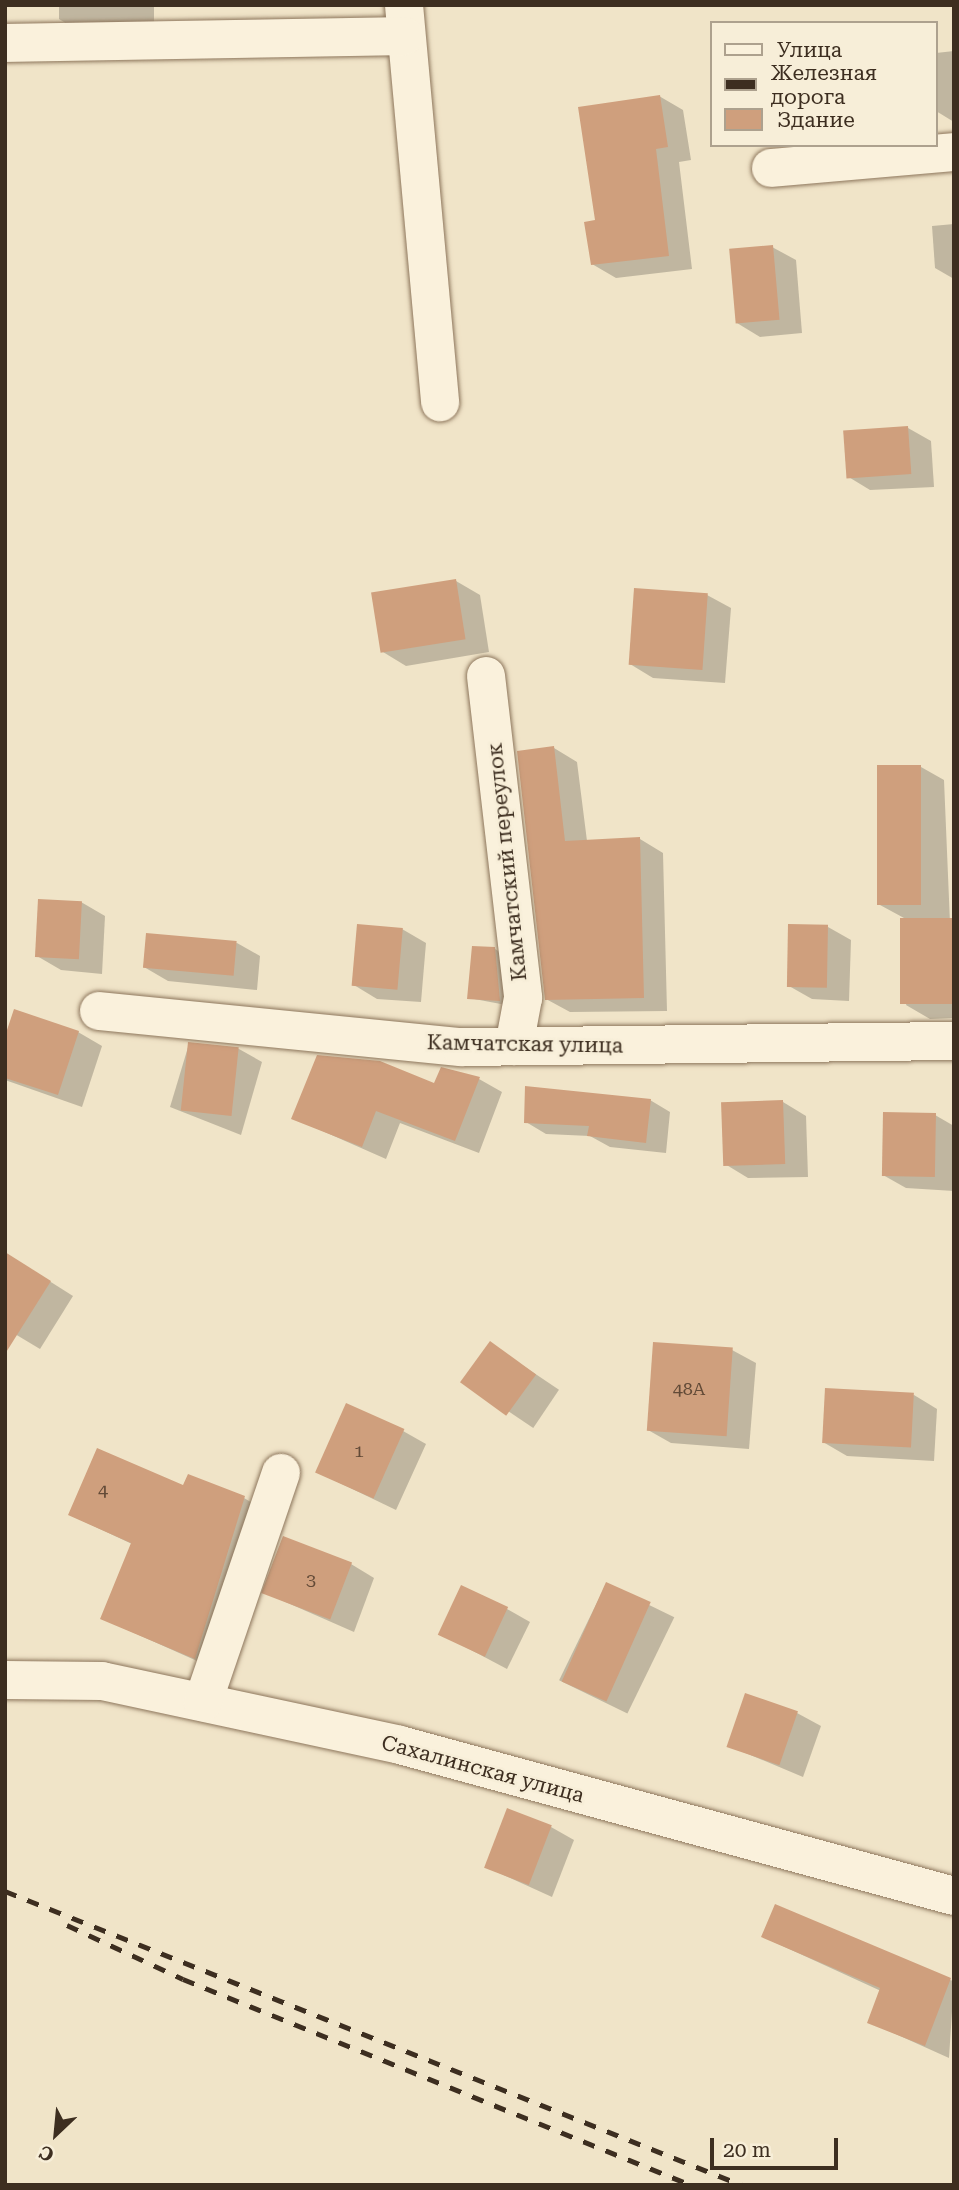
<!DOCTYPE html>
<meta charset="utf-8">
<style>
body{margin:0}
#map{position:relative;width:959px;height:2190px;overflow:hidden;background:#f0e4c8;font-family:"Roboto Serif",serif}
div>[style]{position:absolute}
.shadow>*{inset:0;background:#0003;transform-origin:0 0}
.building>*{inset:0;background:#cf9f7d;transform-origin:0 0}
.roads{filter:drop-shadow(0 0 2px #8d765c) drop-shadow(0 0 2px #8d765c)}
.street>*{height:38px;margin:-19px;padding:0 19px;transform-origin:19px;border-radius:19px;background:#faf1dc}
.rail>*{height:5px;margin-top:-2.5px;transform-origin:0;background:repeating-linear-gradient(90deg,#3d2e20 0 12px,transparent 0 24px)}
span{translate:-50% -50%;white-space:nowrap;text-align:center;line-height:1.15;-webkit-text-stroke:5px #f7eed8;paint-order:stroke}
.number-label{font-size:18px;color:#624a37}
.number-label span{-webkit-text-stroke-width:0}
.street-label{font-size:21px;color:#3d2e20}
.frame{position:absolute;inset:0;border:7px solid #3d2e20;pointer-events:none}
.legend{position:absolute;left:710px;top:21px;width:228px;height:126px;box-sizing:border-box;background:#f7eed8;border:2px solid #ada18e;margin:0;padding:9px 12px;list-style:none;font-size:21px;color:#3d2e20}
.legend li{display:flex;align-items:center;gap:14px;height:35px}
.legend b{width:35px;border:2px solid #ada18e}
.north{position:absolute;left:21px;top:2099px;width:70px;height:70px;-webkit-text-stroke:5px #f7eed8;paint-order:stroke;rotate:206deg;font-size:19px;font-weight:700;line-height:28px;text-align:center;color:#3d2e20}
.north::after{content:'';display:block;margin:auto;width:24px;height:32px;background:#3d2e20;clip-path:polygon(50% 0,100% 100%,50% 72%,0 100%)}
.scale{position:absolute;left:710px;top:2138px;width:128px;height:32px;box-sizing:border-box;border:4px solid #3d2e20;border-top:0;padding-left:9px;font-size:21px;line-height:24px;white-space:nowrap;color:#3d2e20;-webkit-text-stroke:5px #f7eed8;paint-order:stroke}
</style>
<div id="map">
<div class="shadow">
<i style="clip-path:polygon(59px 5px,154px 5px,154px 31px,82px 33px,59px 19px)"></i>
<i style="clip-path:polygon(954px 51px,954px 122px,936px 111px,936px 53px)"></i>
<i style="clip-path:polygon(659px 96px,683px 110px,691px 160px,679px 162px,692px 269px,616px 278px,592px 264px,597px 222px)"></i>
<i style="clip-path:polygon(954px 224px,954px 279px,935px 268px,932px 226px)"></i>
<i style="clip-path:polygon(772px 247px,796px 260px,802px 333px,760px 337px,737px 323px)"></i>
<i style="clip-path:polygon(908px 428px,931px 441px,934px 487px,870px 490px,847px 476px)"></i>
<i style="clip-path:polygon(456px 581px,480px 595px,489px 652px,406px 666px,383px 652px)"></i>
<i style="clip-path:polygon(707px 595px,731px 608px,725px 683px,653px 678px,630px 664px)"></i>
<i style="clip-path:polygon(554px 748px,577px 762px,587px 841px,640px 839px,663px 853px,667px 1011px,570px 1012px,546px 999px)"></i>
<i style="clip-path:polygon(921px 767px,944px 780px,954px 1018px,930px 1019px,906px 1005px,930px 918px,904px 918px,880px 905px)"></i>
<i style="clip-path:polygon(81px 902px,105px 916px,102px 974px,61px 970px,37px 956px)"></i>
<i style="clip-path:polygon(828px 927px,851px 940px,849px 1001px,812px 999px,789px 986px)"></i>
<i style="clip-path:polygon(402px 929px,426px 943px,421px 1002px,377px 999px,354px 985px)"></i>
<i style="clip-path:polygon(237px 943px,260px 956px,257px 990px,168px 981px,144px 967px)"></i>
<i style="clip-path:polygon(495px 949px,506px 956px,511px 1006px,469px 998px)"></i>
<i style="clip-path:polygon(78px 1032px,102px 1046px,82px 1107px,5px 1080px,5px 1042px)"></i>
<i style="clip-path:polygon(189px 1044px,239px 1049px,262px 1062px,241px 1135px,170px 1107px)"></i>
<i style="clip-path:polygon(479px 1079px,502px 1092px,479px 1153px,400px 1123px,386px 1159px,293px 1118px)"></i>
<i style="clip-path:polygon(650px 1100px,670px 1112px,666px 1153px,610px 1147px,590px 1136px,546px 1134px,526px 1122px)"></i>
<i style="clip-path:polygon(783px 1102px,806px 1116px,808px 1177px,748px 1178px,725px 1164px)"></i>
<i style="clip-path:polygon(935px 1115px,954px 1126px,954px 1191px,906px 1188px,883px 1175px)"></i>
<i style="clip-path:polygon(16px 1260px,73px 1296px,40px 1349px,5px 1328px)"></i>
<i style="left:491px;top:1344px;width:82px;height:46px;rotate:34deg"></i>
<i style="clip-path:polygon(732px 1350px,756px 1363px,749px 1449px,671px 1443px,648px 1430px)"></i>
<i style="clip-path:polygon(914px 1395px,937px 1409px,934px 1461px,847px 1456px,823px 1442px)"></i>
<i style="clip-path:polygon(403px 1431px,426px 1444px,396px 1510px,317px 1472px)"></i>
<i style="clip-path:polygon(184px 1487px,244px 1498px,264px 1510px,215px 1669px,103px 1619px,132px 1544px,70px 1515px)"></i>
<i style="clip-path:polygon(351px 1564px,374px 1578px,354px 1632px,265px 1593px)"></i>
<i style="left:606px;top:1584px;width:76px;height:107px;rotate:26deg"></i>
<i style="clip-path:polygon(507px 1609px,530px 1622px,507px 1669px,439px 1633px)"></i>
<i style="clip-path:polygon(797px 1713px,821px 1726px,803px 1777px,729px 1746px)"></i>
<i style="clip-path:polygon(551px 1827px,574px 1840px,552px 1897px,486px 1867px)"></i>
<i style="clip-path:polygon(763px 1937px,954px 1981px,949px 2058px,869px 2022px,881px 1991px)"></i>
</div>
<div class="building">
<i style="clip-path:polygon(660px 95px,668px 147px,656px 149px,669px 256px,591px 265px,584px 222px,595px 220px,578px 107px)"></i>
<i style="left:773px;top:245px;width:75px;height:44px;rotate:85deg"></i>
<i style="left:908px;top:426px;width:48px;height:65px;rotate:86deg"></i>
<i style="left:456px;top:579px;width:61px;height:86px;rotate:81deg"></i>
<i style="left:634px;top:588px;width:74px;height:77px;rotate:4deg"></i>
<i style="clip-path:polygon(554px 746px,565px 841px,640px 837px,644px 998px,545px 1000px,517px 751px)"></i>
<i style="left:921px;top:765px;width:140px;height:44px;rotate:90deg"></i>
<i style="left:38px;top:899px;width:44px;height:58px;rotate:3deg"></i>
<i style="left:954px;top:918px;width:86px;height:54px;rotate:90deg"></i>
<i style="left:357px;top:924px;width:46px;height:62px;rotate:5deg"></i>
<i style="left:788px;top:924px;width:40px;height:63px;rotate:1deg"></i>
<i style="left:146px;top:933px;width:91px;height:35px;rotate:5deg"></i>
<i style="clip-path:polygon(472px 946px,495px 947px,500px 1001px,467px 999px)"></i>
<i style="clip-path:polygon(14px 1009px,79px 1031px,58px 1095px,5px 1078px,5px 1036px)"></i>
<i style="left:188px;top:1042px;width:51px;height:69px;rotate:6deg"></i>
<i style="clip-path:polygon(317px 1055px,380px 1061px,434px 1083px,441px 1067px,480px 1077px,455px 1141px,376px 1111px,362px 1147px,291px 1119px)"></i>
<i style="clip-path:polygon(525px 1086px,651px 1099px,646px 1143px,587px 1136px,589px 1126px,524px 1123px)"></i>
<i style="left:783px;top:1100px;width:64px;height:62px;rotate:88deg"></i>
<i style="left:883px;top:1112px;width:53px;height:64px;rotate:1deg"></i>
<i style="clip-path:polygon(5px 1252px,51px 1281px,5px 1354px)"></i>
<i style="left:490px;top:1341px;width:57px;height:51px;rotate:36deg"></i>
<i style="left:653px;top:1342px;width:80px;height:89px;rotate:4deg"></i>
<i style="left:825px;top:1388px;width:89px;height:55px;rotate:3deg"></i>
<i style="left:346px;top:1403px;width:64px;height:76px;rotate:24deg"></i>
<i style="clip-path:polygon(97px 1448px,183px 1485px,188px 1474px,245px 1496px,195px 1659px,100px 1619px,131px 1543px,68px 1515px)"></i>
<i style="left:283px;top:1536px;width:74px;height:61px;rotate:21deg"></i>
<i style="left:606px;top:1582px;width:49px;height:109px;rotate:24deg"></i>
<i style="left:461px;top:1585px;width:52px;height:55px;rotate:25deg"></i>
<i style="left:745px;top:1693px;width:56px;height:57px;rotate:19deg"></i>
<i style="left:507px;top:1808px;width:48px;height:64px;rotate:21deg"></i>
<i style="clip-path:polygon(775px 1904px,951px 1978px,925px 2046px,867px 2023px,880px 1988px,761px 1937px)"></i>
</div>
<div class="roads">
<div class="street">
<i style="left:404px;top:5px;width:399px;rotate:84.8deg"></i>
<i style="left:5px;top:43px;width:399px;rotate:-1deg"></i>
<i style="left:771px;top:168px;width:184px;rotate:-5deg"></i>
<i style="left:486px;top:676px;width:324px;rotate:83.4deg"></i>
<i style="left:523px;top:998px;width:49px;rotate:100.6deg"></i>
<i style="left:99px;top:1011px;width:364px;rotate:5.7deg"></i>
<i style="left:461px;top:1047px;width:493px;rotate:-0.7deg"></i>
<i style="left:5px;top:1680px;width:97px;rotate:0.6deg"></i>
<i style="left:102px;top:1681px;width:305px;rotate:12.1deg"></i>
<i style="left:400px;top:1745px;width:574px;rotate:15.25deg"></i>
<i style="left:203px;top:1702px;width:242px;rotate:-71.2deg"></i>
</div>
</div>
<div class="rail">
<i style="left:5px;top:1891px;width:793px;rotate:21.75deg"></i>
<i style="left:67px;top:1925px;width:128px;rotate:25deg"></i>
<i style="left:183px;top:1979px;width:548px;rotate:22.07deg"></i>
</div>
<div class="number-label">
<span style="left:689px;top:1389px">48А</span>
<span style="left:359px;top:1451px">1</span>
<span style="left:103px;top:1490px">4</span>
<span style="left:311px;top:1580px">3</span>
</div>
<div class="street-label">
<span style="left:507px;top:862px;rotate:-96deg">Камчатский переулок</span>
<span style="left:525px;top:1044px;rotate:1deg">Камчатская улица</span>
<span style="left:483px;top:1769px;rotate:15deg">Сахалинская улица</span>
</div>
<div class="frame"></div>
<ul class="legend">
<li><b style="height:9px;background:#faf1dc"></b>Улица</li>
<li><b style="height:9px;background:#3d2e20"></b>Железная дорога</li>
<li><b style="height:19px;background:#cf9f7d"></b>Здание</li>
</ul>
<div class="north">С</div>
<div class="scale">20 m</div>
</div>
